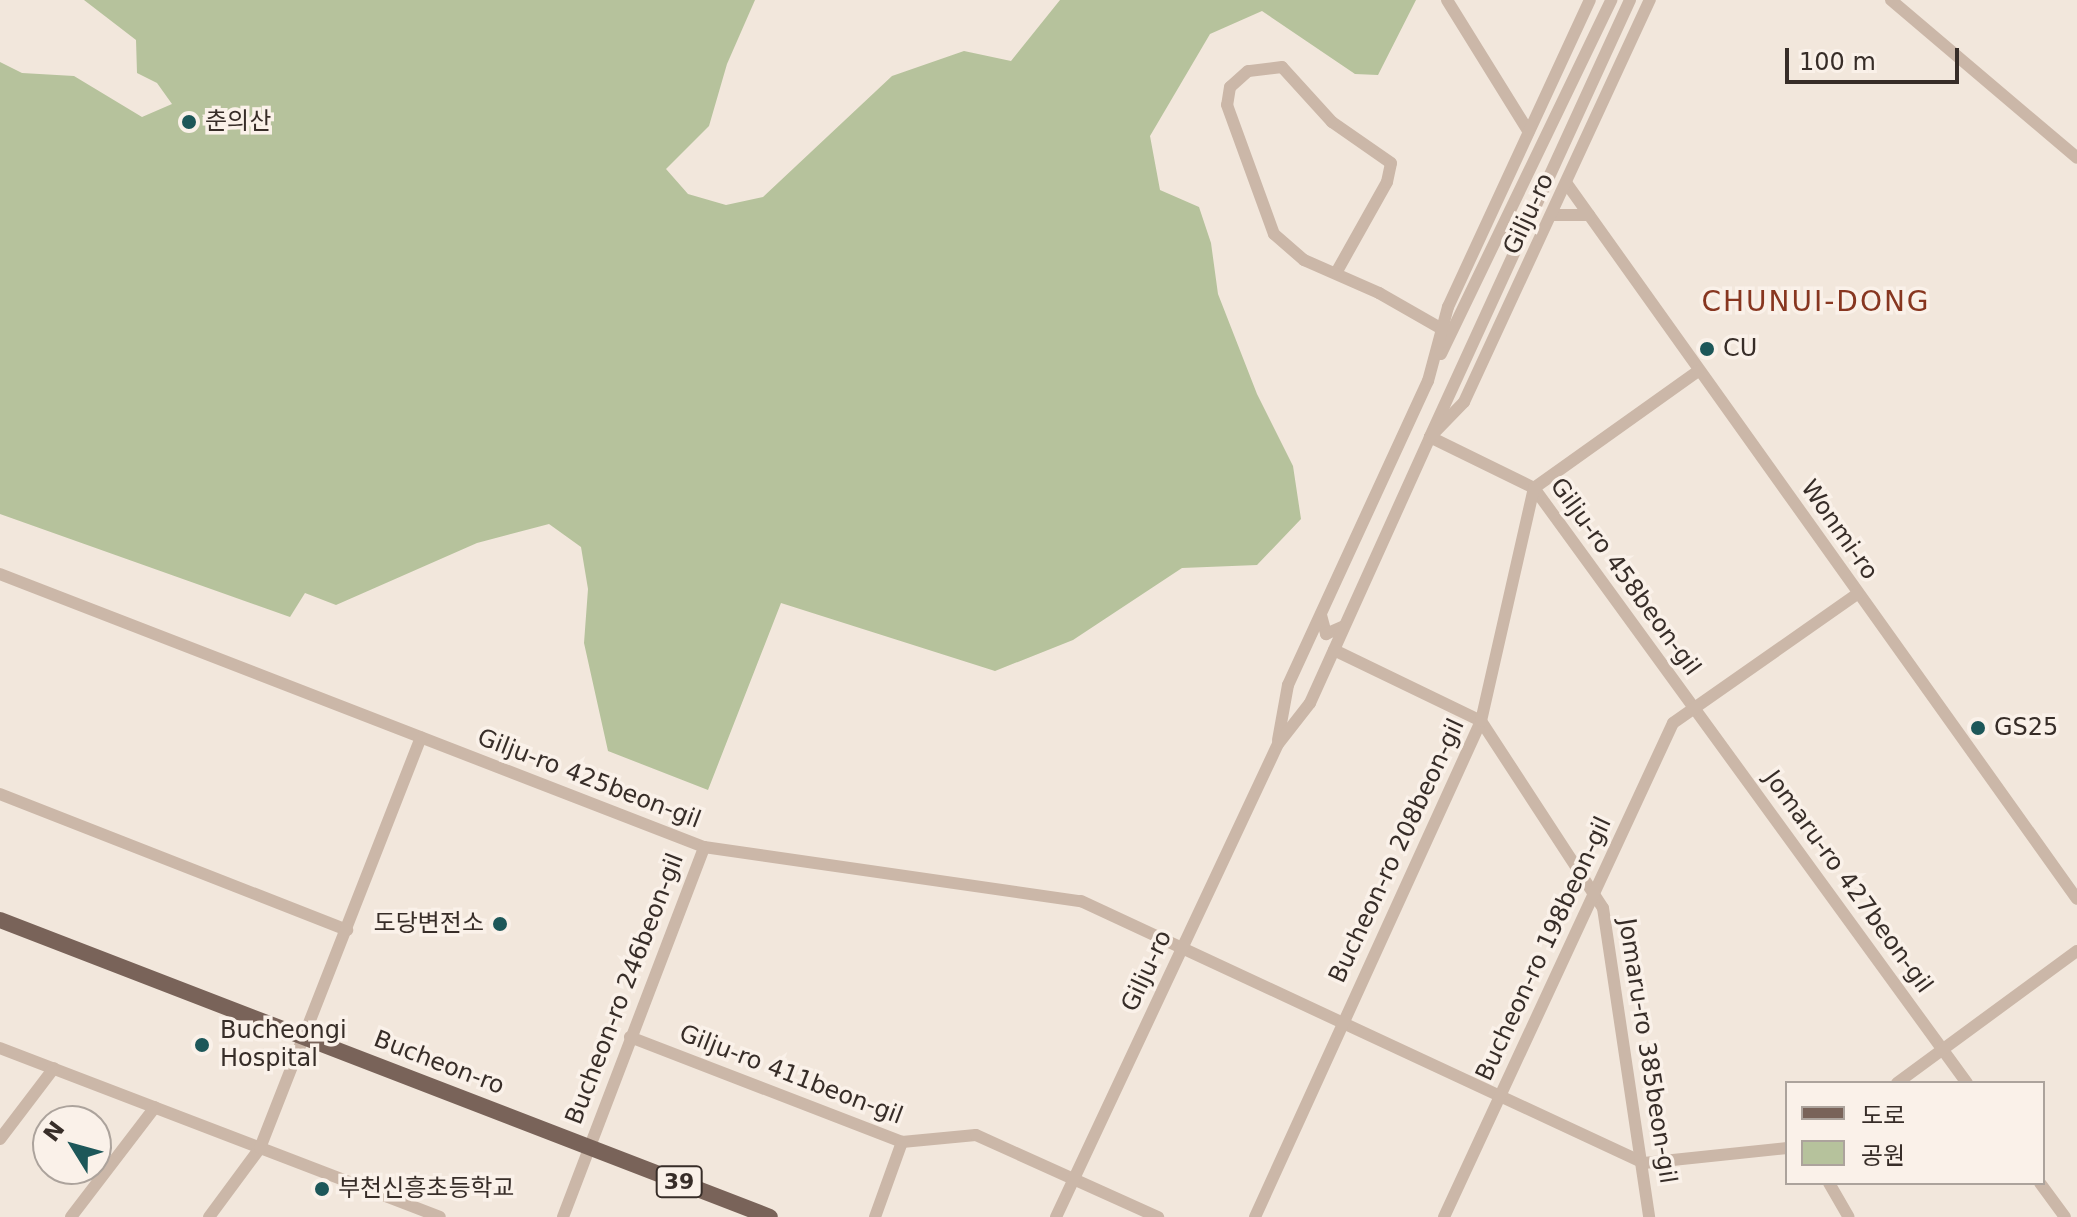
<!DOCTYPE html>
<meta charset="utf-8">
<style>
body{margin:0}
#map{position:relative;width:2077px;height:1217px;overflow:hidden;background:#f2e7dc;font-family:"DejaVu Sans","Noto Sans KR",sans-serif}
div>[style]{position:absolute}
.green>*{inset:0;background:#b6c29c}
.minor>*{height:12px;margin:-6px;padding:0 6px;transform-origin:6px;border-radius:6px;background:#cbb7a8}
.major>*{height:16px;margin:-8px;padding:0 8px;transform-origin:8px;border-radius:8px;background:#796359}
.dots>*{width:22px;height:22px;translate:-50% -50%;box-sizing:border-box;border:4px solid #faf1e9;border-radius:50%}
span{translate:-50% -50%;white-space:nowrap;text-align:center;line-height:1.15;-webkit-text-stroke:7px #faf1e9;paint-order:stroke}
.shield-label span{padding:2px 6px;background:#faf1e9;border:2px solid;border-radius:6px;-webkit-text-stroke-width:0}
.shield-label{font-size:22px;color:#372d28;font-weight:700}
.poi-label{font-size:24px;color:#372d28}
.left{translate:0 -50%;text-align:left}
.right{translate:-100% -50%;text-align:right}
.street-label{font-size:24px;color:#372d28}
.quarter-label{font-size:28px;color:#873620;letter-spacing:2px}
.legend{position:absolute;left:1785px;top:1081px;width:260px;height:104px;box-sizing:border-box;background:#faf1e9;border:2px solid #aca39c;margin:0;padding:10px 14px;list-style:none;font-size:24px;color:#372d28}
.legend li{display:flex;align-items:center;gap:16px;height:40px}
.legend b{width:40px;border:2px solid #aca39c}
.north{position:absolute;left:32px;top:1105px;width:80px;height:80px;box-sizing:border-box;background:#faf1e9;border:2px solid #aca39c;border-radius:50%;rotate:307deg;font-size:22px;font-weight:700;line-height:32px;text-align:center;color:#372d28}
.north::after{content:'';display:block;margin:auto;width:28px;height:36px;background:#1d5759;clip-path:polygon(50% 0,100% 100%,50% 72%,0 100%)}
.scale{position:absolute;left:1785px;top:48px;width:174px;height:36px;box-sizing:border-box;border:4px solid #372d28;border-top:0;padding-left:10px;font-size:24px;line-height:28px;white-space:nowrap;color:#372d28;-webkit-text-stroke:6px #faf1e9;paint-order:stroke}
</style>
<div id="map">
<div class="green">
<i style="clip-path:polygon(84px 0,755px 0,727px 64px,709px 126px,666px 169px,688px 194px,726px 205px,763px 197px,892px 76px,964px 51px,1011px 61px,1060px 0,1416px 0,1378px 75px,1355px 74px,1262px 11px,1210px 34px,1150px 136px,1160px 190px,1199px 207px,1211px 243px,1218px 294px,1257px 394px,1293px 466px,1301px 519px,1257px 565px,1182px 568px,1073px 640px,995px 671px,781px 603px,708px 790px,608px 751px,584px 643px,588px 589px,581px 547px,549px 524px,477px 543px,336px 605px,305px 593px,290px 617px,0 514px,0 62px,22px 73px,74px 76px,142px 117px,172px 104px,157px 83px,137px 73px,136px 40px)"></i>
</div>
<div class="minor">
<i style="left:1447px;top:0;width:155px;rotate:58.2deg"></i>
<i style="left:1630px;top:0;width:481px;rotate:114.6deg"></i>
<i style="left:1430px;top:437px;width:116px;rotate:26.1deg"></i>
<i style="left:1534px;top:488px;width:736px;rotate:53.96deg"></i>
<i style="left:1891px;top:0;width:244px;rotate:40.3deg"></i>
<i style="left:1567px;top:184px;width:878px;rotate:54.5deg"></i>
<i style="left:1553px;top:215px;width:36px"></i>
<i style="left:1336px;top:273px;width:104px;rotate:-60.7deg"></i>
<i style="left:1387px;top:182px;width:19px;rotate:-78deg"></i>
<i style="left:1391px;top:163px;width:72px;rotate:-145.2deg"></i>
<i style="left:1332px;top:122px;width:74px;rotate:-132.3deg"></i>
<i style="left:1282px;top:67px;width:34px;rotate:173deg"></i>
<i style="left:1248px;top:71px;width:24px;rotate:138deg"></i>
<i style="left:1230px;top:87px;width:18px;rotate:99deg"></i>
<i style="left:1227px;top:105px;width:137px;rotate:70deg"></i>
<i style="left:1274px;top:234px;width:40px;rotate:41deg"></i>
<i style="left:1304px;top:260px;width:82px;rotate:23.7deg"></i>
<i style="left:1379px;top:293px;width:73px;rotate:29.7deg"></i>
<i style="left:1441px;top:354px;width:393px;rotate:-64.3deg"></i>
<i style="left:0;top:574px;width:755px;rotate:21.2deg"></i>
<i style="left:704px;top:847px;width:381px;rotate:8.2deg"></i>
<i style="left:1081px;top:901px;width:621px;rotate:24.96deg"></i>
<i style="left:1644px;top:1163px;width:144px;rotate:-6deg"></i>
<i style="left:1321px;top:615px;width:20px;rotate:75deg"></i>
<i style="left:1326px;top:634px;width:20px;rotate:-24deg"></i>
<i style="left:1334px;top:650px;width:163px;rotate:25.8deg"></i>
<i style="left:1481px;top:721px;width:223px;rotate:56.9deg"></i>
<i style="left:1603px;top:908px;width:312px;rotate:81.5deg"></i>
<i style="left:1278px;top:740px;width:56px;rotate:-79.7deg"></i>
<i style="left:1288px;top:685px;width:335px;rotate:-65.3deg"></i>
<i style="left:1428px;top:381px;width:77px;rotate:-74.9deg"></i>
<i style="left:1448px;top:307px;width:338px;rotate:-65.2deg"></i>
<i style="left:0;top:794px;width:373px;rotate:21.4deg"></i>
<i style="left:630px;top:1037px;width:292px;rotate:21.1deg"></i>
<i style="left:902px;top:1142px;width:74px;rotate:-5.4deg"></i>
<i style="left:976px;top:1135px;width:200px;rotate:24.3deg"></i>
<i style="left:0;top:1048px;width:471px;rotate:21deg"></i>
<i style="left:1897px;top:1083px;width:223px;rotate:-36.3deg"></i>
<i style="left:0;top:1139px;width:89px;rotate:-52.7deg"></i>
<i style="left:1829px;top:1183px;width:39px;rotate:60deg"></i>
<i style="left:2040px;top:1183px;width:42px;rotate:53.7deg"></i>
<i style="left:71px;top:1217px;width:138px;rotate:-52.6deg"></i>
<i style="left:209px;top:1217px;width:86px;rotate:-53.5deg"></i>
<i style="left:260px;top:1148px;width:441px;rotate:-68.6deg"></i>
<i style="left:563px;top:1217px;width:396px;rotate:-69.1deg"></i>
<i style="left:875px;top:1217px;width:80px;rotate:-70.2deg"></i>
<i style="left:1056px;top:1217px;width:523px;rotate:-64.86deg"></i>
<i style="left:1278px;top:744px;width:52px;rotate:-52deg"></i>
<i style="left:1310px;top:703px;width:292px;rotate:-65.7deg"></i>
<i style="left:1430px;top:437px;width:49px;rotate:-45.8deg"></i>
<i style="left:1464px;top:402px;width:443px;rotate:-65.2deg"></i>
<i style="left:1255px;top:1217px;width:545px;rotate:-65.5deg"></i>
<i style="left:1481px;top:721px;width:239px;rotate:-77.2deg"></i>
<i style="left:1534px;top:488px;width:201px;rotate:-35.5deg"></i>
<i style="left:1444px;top:1217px;width:544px;rotate:-65.13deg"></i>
<i style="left:1673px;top:723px;width:225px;rotate:-35deg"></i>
</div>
<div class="major">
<i style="left:0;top:920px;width:825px;rotate:21.09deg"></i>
</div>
<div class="dots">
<i style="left:189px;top:122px;background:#1d5759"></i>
<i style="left:1707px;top:349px;background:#1d5759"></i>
<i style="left:1978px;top:728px;background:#1d5759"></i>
<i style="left:500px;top:924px;background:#1d5759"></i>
<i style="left:202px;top:1045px;background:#1d5759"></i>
<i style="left:322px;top:1189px;background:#1d5759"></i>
</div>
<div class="shield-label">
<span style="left:679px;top:1182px">39</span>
</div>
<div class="poi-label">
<span class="left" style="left:205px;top:122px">춘의산</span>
<span class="left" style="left:1723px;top:349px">CU</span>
<span class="left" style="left:1994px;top:728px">GS25</span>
<span class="right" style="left:484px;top:924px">도당변전소</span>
<span class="left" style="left:220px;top:1045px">Bucheongi<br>Hospital</span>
<span class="left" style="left:338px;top:1189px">부천신흥초등학교</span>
</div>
<div class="street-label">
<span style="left:1529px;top:214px;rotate:-65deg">Gilju-ro</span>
<span style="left:1839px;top:530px;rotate:55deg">Wonmi-ro</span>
<span style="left:1625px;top:577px;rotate:54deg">Gilju-ro 458beon-gil</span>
<span style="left:589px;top:779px;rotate:21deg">Gilju-ro 425beon-gil</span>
<span style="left:1397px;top:851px;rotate:-65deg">Bucheon-ro 208beon-gil</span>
<span style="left:1848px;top:882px;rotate:54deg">Jomaru-ro 427beon-gil</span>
<span style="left:1544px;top:949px;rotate:-65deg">Bucheon-ro 198beon-gil</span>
<span style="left:1147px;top:971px;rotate:-65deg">Gilju-ro</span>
<span style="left:625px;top:989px;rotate:-69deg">Bucheon-ro 246beon-gil</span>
<span style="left:1647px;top:1051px;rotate:81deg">Jomaru-ro 385beon-gil</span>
<span style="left:439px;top:1063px;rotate:21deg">Bucheon-ro</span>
<span style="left:791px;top:1075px;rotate:21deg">Gilju-ro 411beon-gil</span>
</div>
<div class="quarter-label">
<span style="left:1816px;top:302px">CHUNUI-DONG</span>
</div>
<ul class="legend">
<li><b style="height:10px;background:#796359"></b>도로</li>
<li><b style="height:22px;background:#b6c29c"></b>공원</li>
</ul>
<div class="north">N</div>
<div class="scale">100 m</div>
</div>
